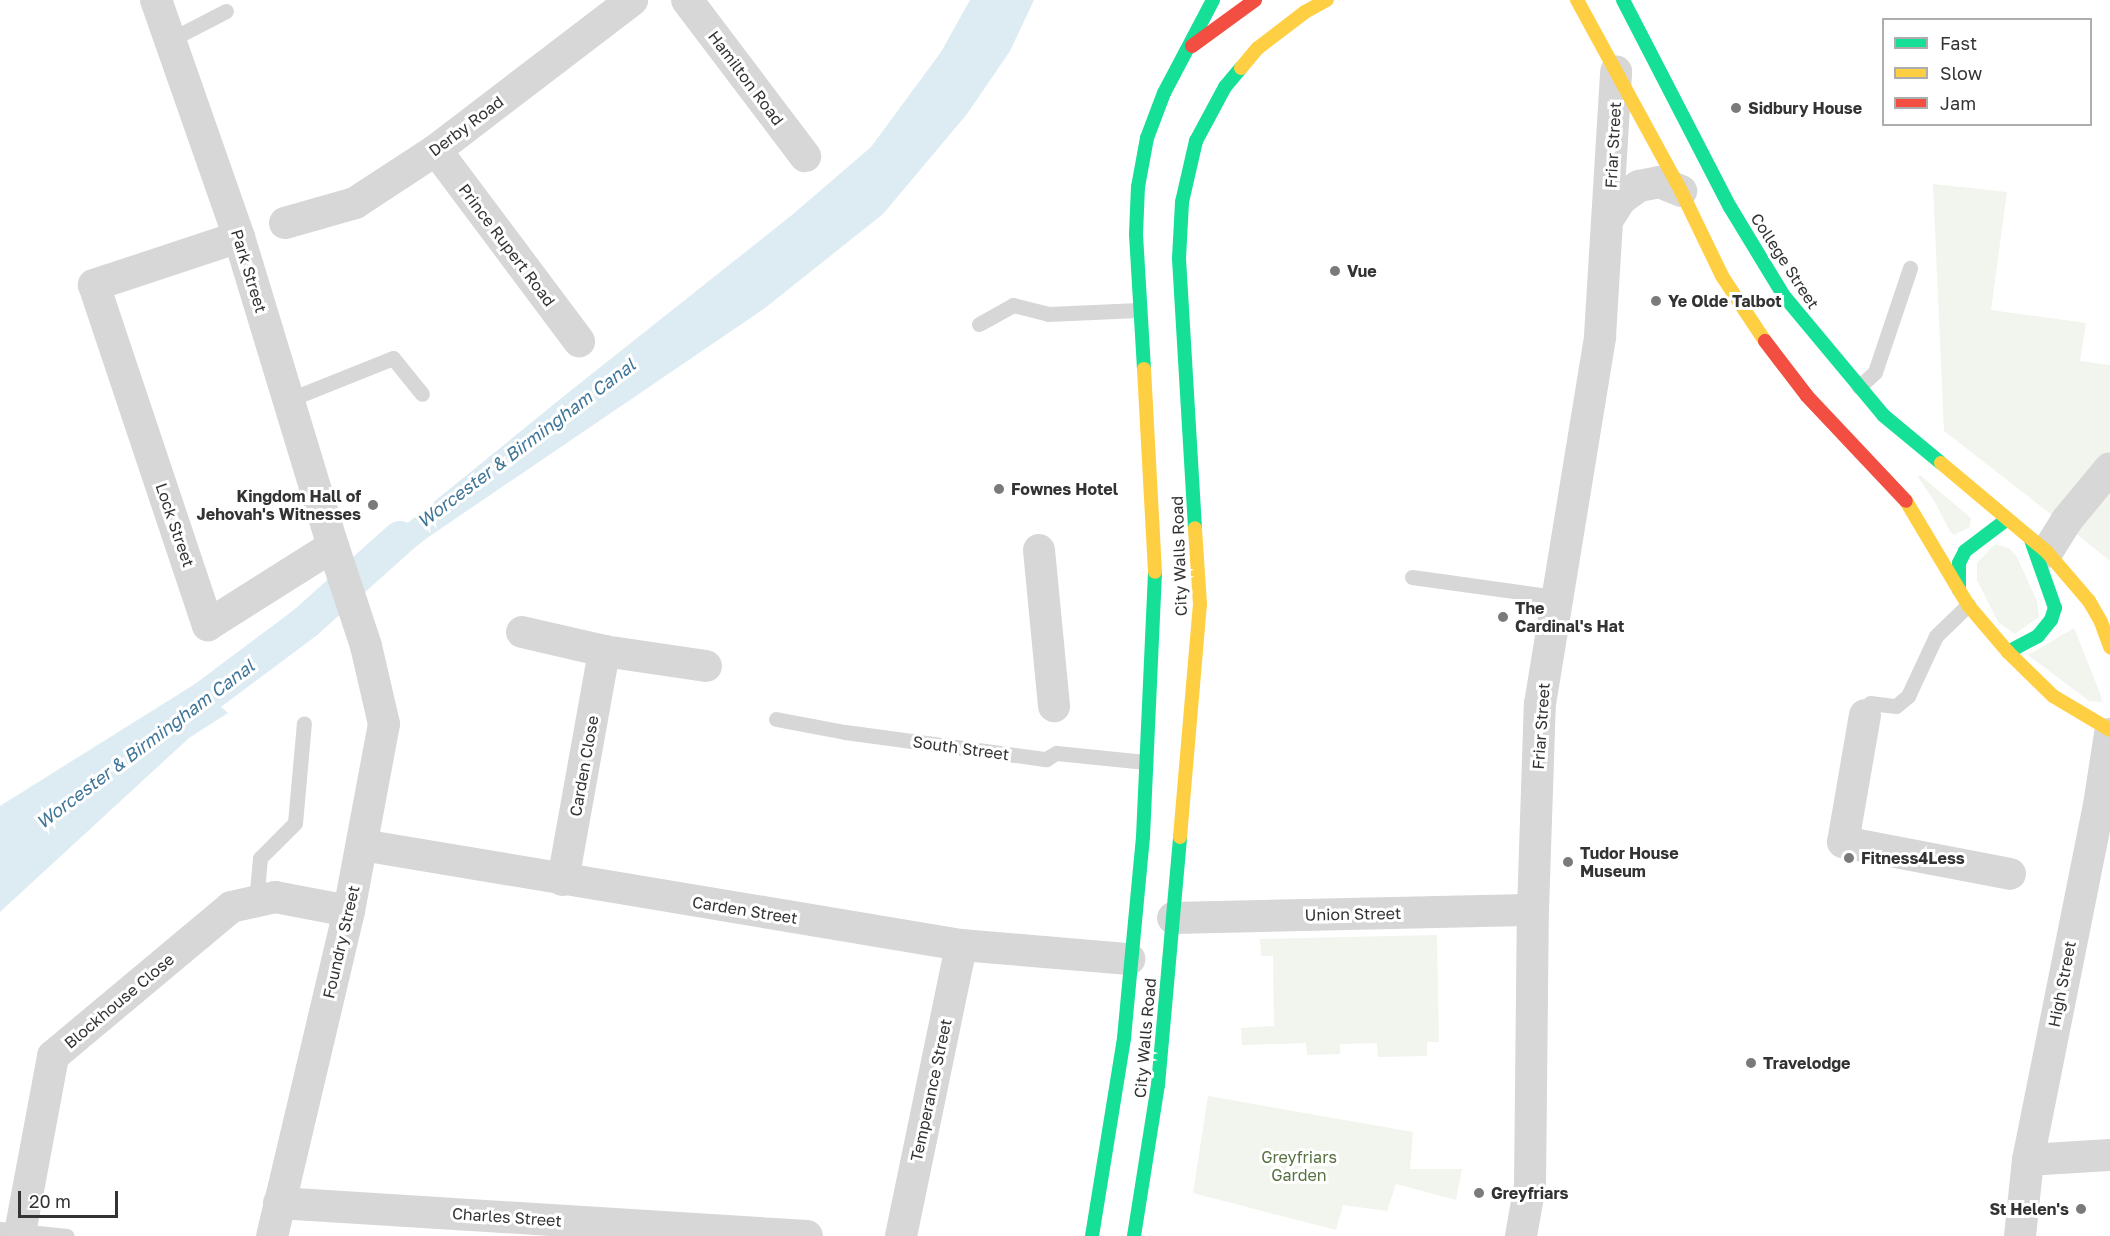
<!DOCTYPE html>
<style>
body{margin:0}
#map{position:relative;width:2110px;height:1236px;overflow:hidden;background:#fff;font-family:"Golos Text",sans-serif}
div>[style]{position:absolute}
.green>*{inset:0;background:#f1f5ed}
.water>*{inset:0;background:#ddebf3}
.canal>*{height:34px;margin:-17px;padding:0 17px;transform-origin:17px;border-radius:17px;background:#ddebf3}
.lane>*{height:15px;margin:-7.5px;padding:0 7.5px;transform-origin:7.5px;border-radius:7.5px;background:#d7d7d7}
.street>*{height:32px;margin:-16px;padding:0 16px;transform-origin:16px;border-radius:16px;background:#d7d7d7}
.fast>*{height:14px;margin:-7px;padding:0 7px;transform-origin:7px;border-radius:7px;background:#16e098}
.slow>*{height:14px;margin:-7px;padding:0 7px;transform-origin:7px;border-radius:7px;background:#ffcf43}
.jam>*{height:14px;margin:-7px;padding:0 7px;transform-origin:7px;border-radius:7px;background:#f24e42}
.dots>*{width:16px;height:16px;translate:-50% -50%;box-sizing:border-box;border:3px solid #fff;border-radius:50%}
span{translate:-50% -50%;white-space:nowrap;text-align:center;line-height:1.15;-webkit-text-stroke:6px #fff;paint-order:stroke}
.street-label{font-size:16px;color:#333}
.poi-label{font-size:16px;color:#333;font-weight:700}
.left{translate:0 -50%;text-align:left}
.right{translate:-100% -50%;text-align:right}
.park-label{font-size:16px;color:#56703f}
.water-label{font-size:18px;color:#3f7597;font-style:italic}
.legend{position:absolute;left:1882px;top:18px;width:210px;height:108px;box-sizing:border-box;background:#fff;border:2px solid #adadad;margin:0;padding:8px 10px;list-style:none;font-size:18px;color:#333}
.legend li{display:flex;align-items:center;gap:12px;height:30px}
.legend b{width:30px;border:2px solid #adadad}
.scale{position:absolute;left:18px;top:1191px;width:100px;height:27px;box-sizing:border-box;border:3px solid #333;border-top:0;padding-left:8px;font-size:18px;line-height:21px;white-space:nowrap;color:#333;-webkit-text-stroke:4px #fff;paint-order:stroke}
</style>
<div id="map">
<div class="green">
<i style="clip-path:polygon(1933px 184px,2007px 192px,1991px 310px,2086px 323px,2080px 361px,2110px 365px,2110px 450px,2057px 519px,1944px 431px)"></i>
<i style="clip-path:polygon(1920px 475px,1971px 518px,1970px 527px,1954px 535px,1950px 531px,1933px 499px,1918px 477px)"></i>
<i style="clip-path:polygon(2110px 491px,2110px 561px,2073px 531px)"></i>
<i style="clip-path:polygon(1995px 544px,2009px 548px,2017px 557px,2037px 601px,2039px 617px,2015px 634px,1998px 622px,1977px 580px,1977px 563px)"></i>
<i style="clip-path:polygon(2074px 628px,2100px 693px,2102px 702px,2089px 701px,2028px 655px)"></i>
<i style="clip-path:polygon(1437px 935px,1439px 1042px,1427px 1042px,1427px 1056px,1378px 1057px,1377px 1043px,1340px 1044px,1340px 1054px,1307px 1055px,1306px 1043px,1242px 1045px,1241px 1028px,1274px 1026px,1273px 956px,1261px 956px,1260px 939px)"></i>
<i style="clip-path:polygon(1208px 1096px,1413px 1132px,1410px 1169px,1462px 1169px,1456px 1200px,1396px 1184px,1387px 1211px,1343px 1205px,1336px 1230px,1193px 1193px)"></i>
</div>
<div class="water">
<i style="clip-path:polygon(970px 0,1034px 0,1010px 51px,967px 114px,883px 214px,765px 308px,427px 538px,369px 584px,364px 565px,388px 539px,569px 392px,792px 215px,871px 147px,941px 52px)"></i>
<i style="clip-path:polygon(195px 684px,228px 713px,189px 738px,0 912px,0 806px)"></i>
</div>
<div class="canal">
<i style="left:171px;top:723px;width:169px;rotate:-36.8deg"></i>
<i style="left:306px;top:622px;width:126px;rotate:-41.8deg"></i>
</div>
<div class="lane">
<i style="left:170px;top:40px;width:63px;rotate:-27.4deg"></i>
<i style="left:979px;top:324px;width:39px;rotate:-29deg"></i>
<i style="left:1013px;top:305px;width:36px;rotate:14deg"></i>
<i style="left:1048px;top:314px;width:91px;rotate:-2.5deg"></i>
<i style="left:1859px;top:387px;width:22px;rotate:-43deg"></i>
<i style="left:1875px;top:372px;width:110px;rotate:-71.4deg"></i>
<i style="left:288px;top:400px;width:113px;rotate:-21.8deg"></i>
<i style="left:393px;top:358px;width:46px;rotate:51.1deg"></i>
<i style="left:1412px;top:577px;width:146px;rotate:7.9deg"></i>
<i style="left:1870px;top:703px;width:26px;rotate:7deg"></i>
<i style="left:1896px;top:706px;width:16px;rotate:-40deg"></i>
<i style="left:1908px;top:696px;width:66px;rotate:-65deg"></i>
<i style="left:1936px;top:636px;width:45px;rotate:-44.1deg"></i>
<i style="left:776px;top:719px;width:70px;rotate:10.7deg"></i>
<i style="left:845px;top:732px;width:203px;rotate:7.7deg"></i>
<i style="left:1046px;top:759px;width:12px;rotate:-31deg"></i>
<i style="left:1056px;top:753px;width:90px;rotate:5.7deg"></i>
<i style="left:256px;top:902px;width:44px;rotate:-84.8deg"></i>
<i style="left:260px;top:858px;width:49px;rotate:-45deg"></i>
<i style="left:295px;top:823px;width:100px;rotate:-84.9deg"></i>
<i style="left:0;top:1229px;width:67px;rotate:6deg"></i>
</div>
<div class="street">
<i style="left:156px;top:0;width:251px;rotate:70.7deg"></i>
<i style="left:239px;top:237px;width:323px;rotate:73.1deg"></i>
<i style="left:333px;top:546px;width:105px;rotate:71.7deg"></i>
<i style="left:366px;top:646px;width:80px;rotate:77deg"></i>
<i style="left:384px;top:724px;width:190px;rotate:100.6deg"></i>
<i style="left:349px;top:911px;width:334px;rotate:103.3deg"></i>
<i style="left:687px;top:0;width:196px;rotate:52.9deg"></i>
<i style="left:436px;top:150px;width:239px;rotate:53.2deg"></i>
<i style="left:1608px;top:219px;width:24px;rotate:-57deg"></i>
<i style="left:1621px;top:199px;width:22px;rotate:-36deg"></i>
<i style="left:1639px;top:186px;width:20px;rotate:-11deg"></i>
<i style="left:1659px;top:182px;width:24px;rotate:22deg"></i>
<i style="left:285px;top:223px;width:73px;rotate:-15.9deg"></i>
<i style="left:355px;top:203px;width:97px;rotate:-33.2deg"></i>
<i style="left:436px;top:150px;width:247px;rotate:-37.4deg"></i>
<i style="left:239px;top:237px;width:153px;rotate:161.7deg"></i>
<i style="left:94px;top:285px;width:359px;rotate:71.5deg"></i>
<i style="left:208px;top:625px;width:148px;rotate:-32.3deg"></i>
<i style="left:1039px;top:550px;width:157px;rotate:84.5deg"></i>
<i style="left:2047px;top:552px;width:38px;rotate:-58deg"></i>
<i style="left:2067px;top:520px;width:67px;rotate:-50.4deg"></i>
<i style="left:522px;top:632px;width:84px;rotate:13deg"></i>
<i style="left:604px;top:651px;width:103px;rotate:8.4deg"></i>
<i style="left:1865px;top:715px;width:129px;rotate:99.8deg"></i>
<i style="left:1843px;top:842px;width:170px;rotate:10.8deg"></i>
<i style="left:362px;top:845px;width:607px;rotate:9.48deg"></i>
<i style="left:961px;top:945px;width:169px;rotate:4.8deg"></i>
<i style="left:563px;top:880px;width:233px;rotate:-79.8deg"></i>
<i style="left:1173px;top:918px;width:360px;rotate:-1.3deg"></i>
<i style="left:2028px;top:1160px;width:82px;rotate:-3.5deg"></i>
<i style="left:279px;top:1203px;width:529px;rotate:3.58deg"></i>
<i style="left:20px;top:1233px;width:180px;rotate:-79.4deg"></i>
<i style="left:53px;top:1056px;width:232px;rotate:-39.9deg"></i>
<i style="left:231px;top:907px;width:45px;rotate:-12.8deg"></i>
<i style="left:275px;top:897px;width:75px;rotate:10.7deg"></i>
<i style="left:901px;top:1236px;width:297px;rotate:-78.3deg"></i>
<i style="left:1521px;top:1236px;width:52px;rotate:-80deg"></i>
<i style="left:1530px;top:1185px;width:275px;rotate:-89.4deg"></i>
<i style="left:1533px;top:910px;width:206px;rotate:-88.1deg"></i>
<i style="left:1540px;top:704px;width:373px;rotate:-80.7deg"></i>
<i style="left:1600px;top:336px;width:265px;rotate:-86.5deg"></i>
<i style="left:2020px;top:1236px;width:76px;rotate:-84deg"></i>
<i style="left:2028px;top:1160px;width:362px;rotate:-78.7deg"></i>
<i style="left:2099px;top:805px;width:72px;rotate:-81.2deg"></i>
</div>
<div class="fast">
<i style="left:1623px;top:0;width:233px;rotate:62.7deg"></i>
<i style="left:1730px;top:207px;width:104px;rotate:58.8deg"></i>
<i style="left:1784px;top:296px;width:155px;rotate:50.2deg"></i>
<i style="left:1883px;top:415px;width:75px;rotate:39.6deg"></i>
<i style="left:1144px;top:369px;width:135px;rotate:-93.4deg"></i>
<i style="left:1136px;top:234px;width:47px;rotate:-87.6deg"></i>
<i style="left:1138px;top:187px;width:50px;rotate:-79.6deg"></i>
<i style="left:1147px;top:138px;width:48px;rotate:-69.3deg"></i>
<i style="left:1164px;top:93px;width:105px;rotate:-62.2deg"></i>
<i style="left:1195px;top:528px;width:270px;rotate:-93.4deg"></i>
<i style="left:1179px;top:258px;width:56px;rotate:-86.9deg"></i>
<i style="left:1182px;top:202px;width:63px;rotate:-77.1deg"></i>
<i style="left:1196px;top:141px;width:61px;rotate:-61.8deg"></i>
<i style="left:1225px;top:87px;width:25px;rotate:-50deg"></i>
<i style="left:1959px;top:590px;width:27px;rotate:-90deg"></i>
<i style="left:1959px;top:563px;width:13px;rotate:-63deg"></i>
<i style="left:1965px;top:551px;width:51px;rotate:-37.1deg"></i>
<i style="left:2008px;top:652px;width:34px;rotate:-28deg"></i>
<i style="left:2038px;top:636px;width:21px;rotate:-51deg"></i>
<i style="left:2051px;top:620px;width:13px;rotate:-72deg"></i>
<i style="left:2055px;top:608px;width:72px;rotate:-109.4deg"></i>
<i style="left:1092px;top:1236px;width:201px;rotate:-80.8deg"></i>
<i style="left:1124px;top:1038px;width:202px;rotate:-84.6deg"></i>
<i style="left:1143px;top:837px;width:265px;rotate:-87.4deg"></i>
<i style="left:1134px;top:1236px;width:153px;rotate:-81deg"></i>
<i style="left:1158px;top:1085px;width:249px;rotate:-84.9deg"></i>
</div>
<div class="slow">
<i style="left:1577px;top:0;width:217px;rotate:61.4deg"></i>
<i style="left:1681px;top:191px;width:94px;rotate:64.2deg"></i>
<i style="left:1722px;top:276px;width:78px;rotate:56.5deg"></i>
<i style="left:1241px;top:68px;width:26px;rotate:-50deg"></i>
<i style="left:1258px;top:48px;width:59px;rotate:-37.5deg"></i>
<i style="left:1305px;top:12px;width:25px;rotate:-29deg"></i>
<i style="left:1144px;top:369px;width:203px;rotate:86.9deg"></i>
<i style="left:1941px;top:463px;width:138px;rotate:40deg"></i>
<i style="left:2047px;top:552px;width:65px;rotate:49.4deg"></i>
<i style="left:2089px;top:601px;width:24px;rotate:60deg"></i>
<i style="left:2101px;top:622px;width:27px;rotate:70deg"></i>
<i style="left:1906px;top:501px;width:121px;rotate:59.2deg"></i>
<i style="left:1968px;top:605px;width:62px;rotate:49.6deg"></i>
<i style="left:2008px;top:652px;width:63px;rotate:44.4deg"></i>
<i style="left:2053px;top:696px;width:66px;rotate:30.8deg"></i>
<i style="left:1180px;top:837px;width:234px;rotate:-85.1deg"></i>
<i style="left:1200px;top:604px;width:76px;rotate:-93.8deg"></i>
</div>
<div class="jam">
<i style="left:1192px;top:46px;width:78px;rotate:-36.1deg"></i>
<i style="left:1765px;top:341px;width:69px;rotate:52.6deg"></i>
<i style="left:1807px;top:396px;width:144px;rotate:46.7deg"></i>
</div>
<div class="dots">
<i style="left:1736px;top:108px;background:#7a7a7a"></i>
<i style="left:1335px;top:271px;background:#7a7a7a"></i>
<i style="left:1656px;top:301px;background:#7a7a7a"></i>
<i style="left:999px;top:489px;background:#7a7a7a"></i>
<i style="left:373px;top:505px;background:#7a7a7a"></i>
<i style="left:1503px;top:617px;background:#7a7a7a"></i>
<i style="left:1849px;top:858px;background:#7a7a7a"></i>
<i style="left:1568px;top:862px;background:#7a7a7a"></i>
<i style="left:1751px;top:1063px;background:#7a7a7a"></i>
<i style="left:1479px;top:1193px;background:#7a7a7a"></i>
<i style="left:2081px;top:1209px;background:#7a7a7a"></i>
</div>
<div class="street-label">
<span style="left:746px;top:78px;rotate:53deg">Hamilton Road</span>
<span style="left:466px;top:126px;rotate:-37deg">Derby Road</span>
<span style="left:1613px;top:145px;rotate:-87deg">Friar Street</span>
<span style="left:507px;top:245px;rotate:53deg">Prince Rupert Road</span>
<span style="left:1785px;top:261px;rotate:57deg">College Street</span>
<span style="left:249px;top:271px;rotate:73deg">Park Street</span>
<span style="left:175px;top:525px;rotate:71deg">Lock Street</span>
<span style="left:1179px;top:556px;rotate:-92deg">City Walls Road</span>
<span style="left:1541px;top:726px;rotate:-86deg">Friar Street</span>
<span style="left:961px;top:748px;rotate:8deg">South Street</span>
<span style="left:584px;top:766px;rotate:-80deg">Carden Close</span>
<span style="left:745px;top:910px;rotate:9deg">Carden Street</span>
<span style="left:1353px;top:914px;rotate:-1deg">Union Street</span>
<span style="left:341px;top:942px;rotate:-77deg">Foundry Street</span>
<span style="left:2062px;top:984px;rotate:-79deg">High Street</span>
<span style="left:119px;top:1001px;rotate:-40deg">Blockhouse Close</span>
<span style="left:1145px;top:1038px;rotate:-85deg">City Walls Road</span>
<span style="left:931px;top:1090px;rotate:-78deg">Temperance Street</span>
<span style="left:507px;top:1217px;rotate:4deg">Charles Street</span>
</div>
<div class="poi-label">
<span class="left" style="left:1748px;top:108px">Sidbury House</span>
<span class="left" style="left:1347px;top:271px">Vue</span>
<span class="left" style="left:1668px;top:301px">Ye Olde Talbot</span>
<span class="left" style="left:1011px;top:489px">Fownes Hotel</span>
<span class="right" style="left:361px;top:505px">Kingdom Hall of<br>Jehovah's Witnesses</span>
<span class="left" style="left:1515px;top:617px">The<br>Cardinal's Hat</span>
<span class="left" style="left:1580px;top:862px">Tudor House<br>Museum</span>
<span class="left" style="left:1861px;top:858px">Fitness4Less</span>
<span class="left" style="left:1763px;top:1063px">Travelodge</span>
<span class="left" style="left:1491px;top:1193px">Greyfriars</span>
<span class="right" style="left:2069px;top:1209px">St Helen's</span>
</div>
<div class="park-label">
<span style="left:1299px;top:1166px">Greyfriars<br>Garden</span>
</div>
<div class="water-label">
<span style="left:526px;top:443px;rotate:-37deg">Worcester &amp; Birmingham Canal</span>
<span style="left:145px;top:744px;rotate:-37deg">Worcester &amp; Birmingham Canal</span>
</div>
<ul class="legend">
<li><b style="height:8px;background:#16e098"></b>Fast</li>
<li><b style="height:8px;background:#ffcf43"></b>Slow</li>
<li><b style="height:8px;background:#f24e42"></b>Jam</li>
</ul>
<div class="scale">20 m</div>
</div>
